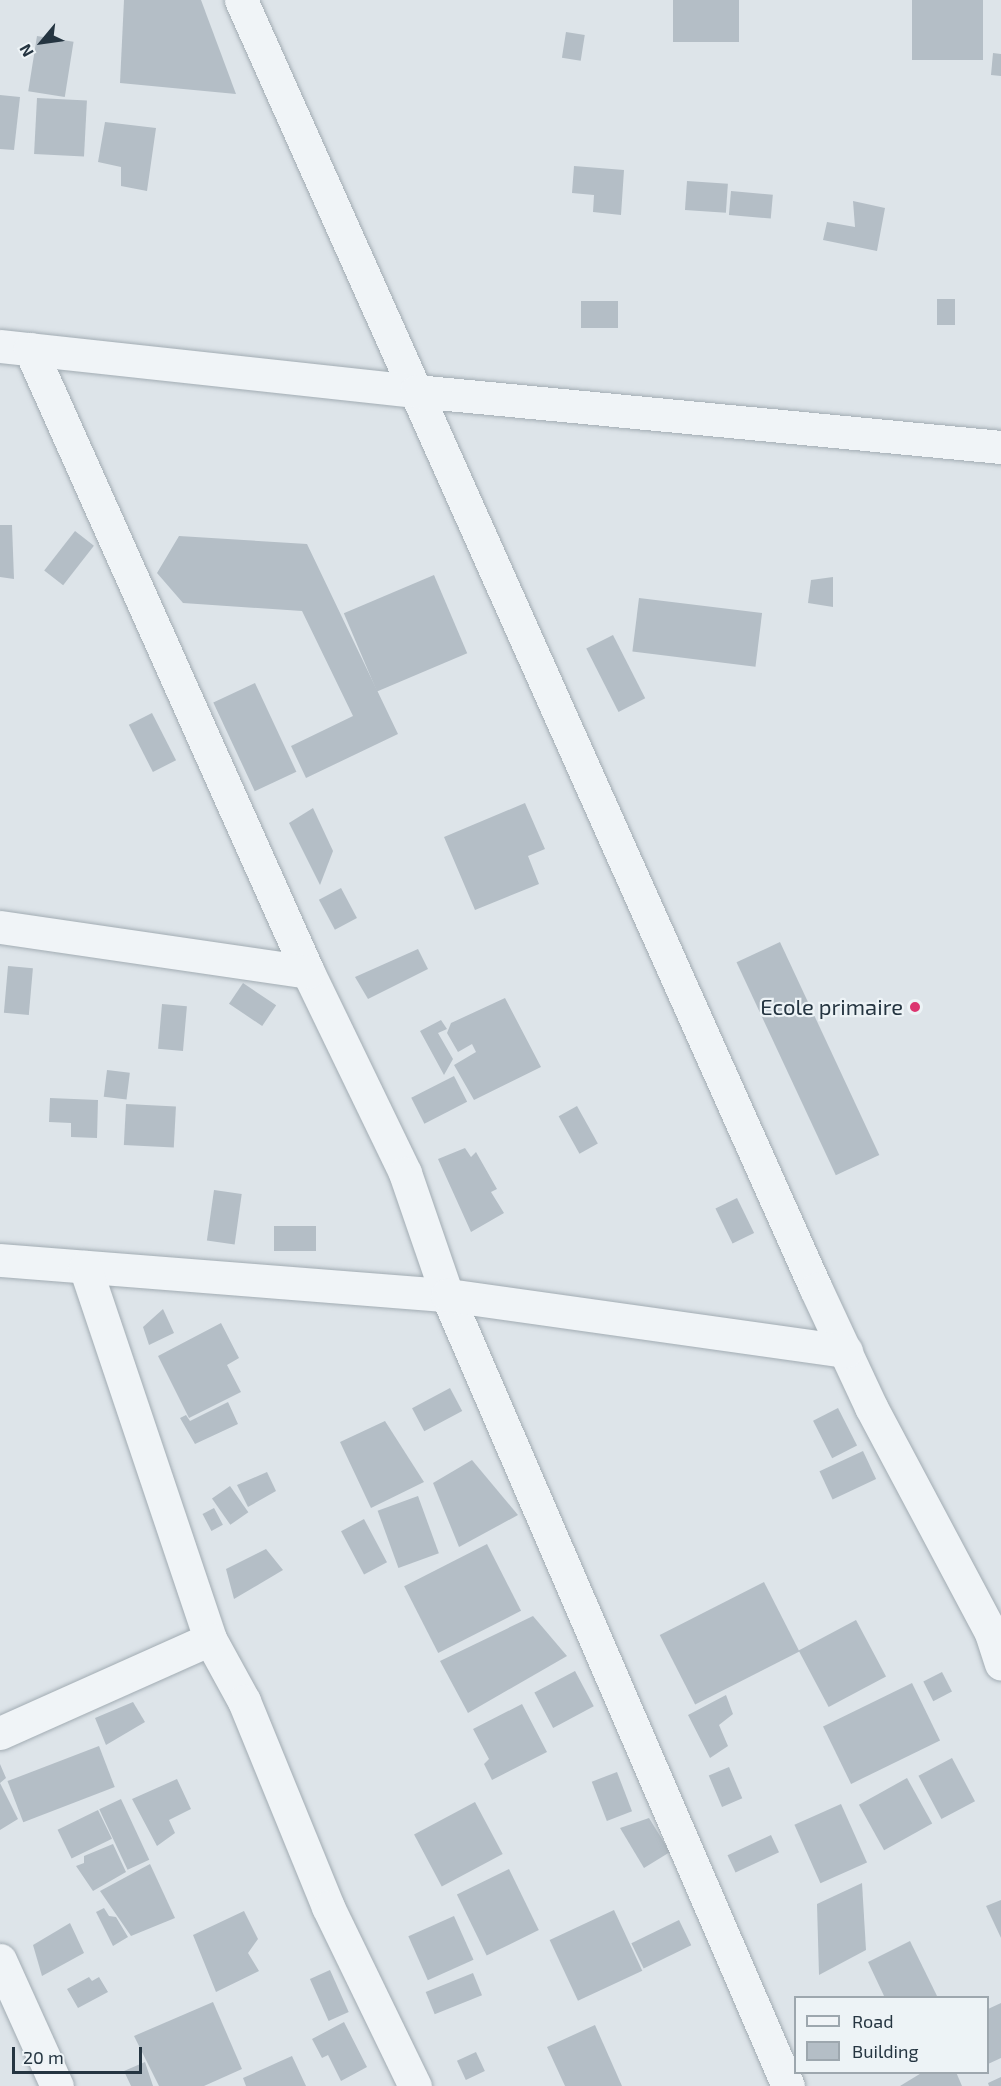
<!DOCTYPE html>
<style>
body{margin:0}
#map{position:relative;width:1001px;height:2086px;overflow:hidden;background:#dde4e9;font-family:"Exo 2",sans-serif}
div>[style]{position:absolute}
.building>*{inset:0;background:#b4bec6;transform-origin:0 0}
.roads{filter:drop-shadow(0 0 2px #a2acb3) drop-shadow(0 0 2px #a2acb3)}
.minor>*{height:33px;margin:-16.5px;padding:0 16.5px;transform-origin:16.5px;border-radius:16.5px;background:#f0f4f7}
.dots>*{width:16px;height:16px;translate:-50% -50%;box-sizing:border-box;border:3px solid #edf3f6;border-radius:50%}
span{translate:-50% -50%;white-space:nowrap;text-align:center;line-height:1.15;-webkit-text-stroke:4.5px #edf3f6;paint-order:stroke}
.poi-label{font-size:22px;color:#253541}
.right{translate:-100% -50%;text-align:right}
.legend{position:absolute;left:794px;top:1996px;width:195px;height:78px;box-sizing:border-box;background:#edf3f6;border:2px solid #9da7ae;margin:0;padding:8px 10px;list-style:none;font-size:18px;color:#253541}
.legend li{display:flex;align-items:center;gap:12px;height:30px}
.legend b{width:30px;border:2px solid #9da7ae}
.north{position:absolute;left:12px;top:12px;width:60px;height:60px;-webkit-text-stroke:4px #edf3f6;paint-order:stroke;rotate:241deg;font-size:16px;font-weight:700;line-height:24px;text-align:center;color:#253541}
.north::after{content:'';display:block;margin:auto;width:21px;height:27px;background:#253541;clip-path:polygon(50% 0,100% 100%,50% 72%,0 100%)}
.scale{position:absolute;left:12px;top:2047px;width:130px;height:27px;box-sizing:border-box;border:3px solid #253541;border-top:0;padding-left:8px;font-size:18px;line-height:21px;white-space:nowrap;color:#253541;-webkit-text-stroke:4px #edf3f6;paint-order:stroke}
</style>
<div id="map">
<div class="building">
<i style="clip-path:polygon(124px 0,201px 0,236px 94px,120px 83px)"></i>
<i style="left:673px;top:0;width:66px;height:42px"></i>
<i style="left:912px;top:0;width:71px;height:60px"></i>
<i style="left:566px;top:32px;width:19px;height:26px;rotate:9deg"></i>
<i style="left:37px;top:36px;width:37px;height:56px;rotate:9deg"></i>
<i style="clip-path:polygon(993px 53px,1001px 54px,1001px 76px,991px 75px)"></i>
<i style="clip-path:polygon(0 95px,20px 97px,14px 150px,0 149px)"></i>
<i style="left:37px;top:98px;width:50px;height:56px;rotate:3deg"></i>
<i style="clip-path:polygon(105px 122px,156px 128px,147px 191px,121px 186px,121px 167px,98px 162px)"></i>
<i style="clip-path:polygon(574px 166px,624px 170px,621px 215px,593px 212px,594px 195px,572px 193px)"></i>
<i style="left:687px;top:181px;width:41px;height:29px;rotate:4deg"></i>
<i style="left:731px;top:191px;width:42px;height:24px;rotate:5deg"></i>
<i style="clip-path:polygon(853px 201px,885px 208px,877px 251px,823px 240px,827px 222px,855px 227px)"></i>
<i style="left:955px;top:299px;width:26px;height:18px;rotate:90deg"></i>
<i style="left:618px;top:301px;width:27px;height:37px;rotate:90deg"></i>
<i style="clip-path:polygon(0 525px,12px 525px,14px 579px,0 577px)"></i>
<i style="left:75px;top:531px;width:24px;height:50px;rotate:38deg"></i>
<i style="clip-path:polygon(179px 536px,307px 544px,398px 734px,306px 778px,291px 746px,353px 716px,302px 611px,183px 603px,157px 573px)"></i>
<i style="left:434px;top:575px;width:85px;height:98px;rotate:67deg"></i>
<i style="clip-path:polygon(833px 577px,833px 607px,808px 603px,811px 580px)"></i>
<i style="left:639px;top:598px;width:124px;height:54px;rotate:7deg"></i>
<i style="left:613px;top:635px;width:71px;height:30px;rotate:63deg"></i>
<i style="left:255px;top:683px;width:98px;height:46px;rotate:65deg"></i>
<i style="left:152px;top:713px;width:53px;height:26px;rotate:63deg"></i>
<i style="clip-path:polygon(525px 803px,545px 849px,528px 856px,539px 884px,475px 910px,444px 837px)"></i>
<i style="clip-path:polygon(313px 808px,333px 851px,320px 885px,289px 823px)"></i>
<i style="left:341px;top:888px;width:34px;height:25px;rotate:62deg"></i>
<i style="left:780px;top:942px;width:235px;height:48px;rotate:65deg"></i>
<i style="clip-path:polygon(418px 949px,428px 969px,368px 999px,355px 977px)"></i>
<i style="left:8px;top:966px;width:25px;height:47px;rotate:5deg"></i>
<i style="left:243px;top:983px;width:40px;height:25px;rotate:34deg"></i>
<i style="clip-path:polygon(505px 998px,541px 1067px,474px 1100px,454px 1065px,476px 1052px,472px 1044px,458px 1052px,447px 1033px,451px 1023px)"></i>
<i style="left:162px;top:1004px;width:25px;height:45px;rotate:5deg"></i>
<i style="clip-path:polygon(441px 1020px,447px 1029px,438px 1033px,453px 1059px,444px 1075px,420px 1031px)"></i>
<i style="left:107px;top:1070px;width:23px;height:27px;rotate:7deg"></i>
<i style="left:454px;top:1076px;width:29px;height:48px;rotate:63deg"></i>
<i style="clip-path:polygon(50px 1098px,98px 1100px,97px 1138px,71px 1137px,71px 1123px,49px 1122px)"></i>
<i style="left:126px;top:1104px;width:50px;height:41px;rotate:3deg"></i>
<i style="left:577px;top:1106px;width:43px;height:21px;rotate:61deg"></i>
<i style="clip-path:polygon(465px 1148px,471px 1157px,476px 1152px,497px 1189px,491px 1192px,504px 1213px,471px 1232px,438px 1159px)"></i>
<i style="left:214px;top:1190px;width:28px;height:51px;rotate:8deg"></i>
<i style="left:737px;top:1198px;width:39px;height:24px;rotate:64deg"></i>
<i style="left:274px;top:1226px;width:42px;height:25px"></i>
<i style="clip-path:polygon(163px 1309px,174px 1333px,149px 1345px,143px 1327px)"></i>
<i style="clip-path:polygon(221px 1323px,239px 1358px,227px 1365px,241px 1392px,189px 1418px,158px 1356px)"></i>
<i style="left:450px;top:1388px;width:26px;height:43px;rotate:62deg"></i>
<i style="clip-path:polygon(228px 1402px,238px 1424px,195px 1444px,180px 1418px,186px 1415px,190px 1421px)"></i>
<i style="left:838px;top:1408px;width:42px;height:28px;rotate:63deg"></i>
<i style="clip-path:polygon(385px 1421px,424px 1482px,371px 1508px,340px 1442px)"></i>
<i style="left:863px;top:1451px;width:31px;height:48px;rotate:65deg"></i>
<i style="clip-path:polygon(472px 1460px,518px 1515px,459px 1547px,433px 1483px)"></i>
<i style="clip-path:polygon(267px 1472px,276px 1491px,248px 1507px,237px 1485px)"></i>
<i style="left:230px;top:1486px;width:32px;height:22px;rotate:55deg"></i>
<i style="left:418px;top:1496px;width:61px;height:43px;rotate:70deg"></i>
<i style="left:214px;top:1508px;width:19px;height:13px;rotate:62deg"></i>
<i style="left:364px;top:1519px;width:49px;height:26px;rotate:62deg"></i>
<i style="left:487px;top:1544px;width:75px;height:93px;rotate:63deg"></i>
<i style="clip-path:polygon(266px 1549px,283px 1570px,234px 1599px,226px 1569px)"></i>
<i style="left:764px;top:1582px;width:78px;height:117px;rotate:63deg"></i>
<i style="clip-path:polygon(533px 1616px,567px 1656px,468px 1713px,440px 1661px)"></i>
<i style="left:856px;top:1620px;width:64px;height:65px;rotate:62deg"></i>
<i style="left:575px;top:1671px;width:40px;height:46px;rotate:62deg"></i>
<i style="left:942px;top:1672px;width:22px;height:21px;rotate:63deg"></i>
<i style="left:912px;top:1683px;width:64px;height:99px;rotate:64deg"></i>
<i style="clip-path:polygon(726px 1695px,733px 1714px,719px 1725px,728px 1746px,710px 1758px,688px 1715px)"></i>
<i style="clip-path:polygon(133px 1702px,145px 1722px,106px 1745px,95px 1718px)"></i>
<i style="clip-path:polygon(522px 1704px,547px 1752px,492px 1780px,484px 1764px,489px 1759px,473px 1729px)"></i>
<i style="left:99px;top:1746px;width:44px;height:98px;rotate:69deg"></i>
<i style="left:952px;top:1758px;width:49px;height:38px;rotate:62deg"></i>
<i style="clip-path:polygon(0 1764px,6px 1778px,0 1783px,18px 1819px,0 1830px)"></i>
<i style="left:729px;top:1767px;width:34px;height:22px;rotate:67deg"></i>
<i style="left:617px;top:1772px;width:42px;height:27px;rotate:69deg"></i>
<i style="left:907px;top:1778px;width:52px;height:55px;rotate:61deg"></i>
<i style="clip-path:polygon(177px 1779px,191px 1809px,169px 1820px,175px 1833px,157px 1846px,132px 1799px)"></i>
<i style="left:121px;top:1799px;width:67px;height:24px;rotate:65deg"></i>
<i style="left:475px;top:1802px;width:59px;height:69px;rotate:62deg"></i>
<i style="left:841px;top:1804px;width:64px;height:51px;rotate:66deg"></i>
<i style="left:98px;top:1810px;width:32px;height:45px;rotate:64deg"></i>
<i style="clip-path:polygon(649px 1818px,670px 1852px,644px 1868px,620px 1828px)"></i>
<i style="left:771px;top:1835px;width:19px;height:48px;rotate:65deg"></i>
<i style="clip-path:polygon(113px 1844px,126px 1872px,93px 1891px,76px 1866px,84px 1863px,84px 1856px)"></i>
<i style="clip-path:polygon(150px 1864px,175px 1918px,131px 1936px,100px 1891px)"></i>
<i style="left:509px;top:1869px;width:68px;height:58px;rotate:64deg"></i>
<i style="clip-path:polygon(862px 1883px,866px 1950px,819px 1975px,817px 1904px)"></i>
<i style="clip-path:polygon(1001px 1900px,1001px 1938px,986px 1906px)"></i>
<i style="clip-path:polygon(104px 1908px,109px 1916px,116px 1917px,128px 1937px,113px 1946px,96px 1912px)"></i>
<i style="left:614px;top:1910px;width:67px;height:71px;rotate:65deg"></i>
<i style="clip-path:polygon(244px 1911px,258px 1939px,248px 1953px,259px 1971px,216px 1992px,193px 1935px)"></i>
<i style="left:454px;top:1916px;width:48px;height:50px;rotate:66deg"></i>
<i style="left:679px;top:1920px;width:28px;height:53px;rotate:64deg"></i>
<i style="clip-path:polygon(70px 1923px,84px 1953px,42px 1976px,33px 1945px)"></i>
<i style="clip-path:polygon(910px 1941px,938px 1998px,885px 1998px,868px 1962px)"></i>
<i style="left:330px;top:1970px;width:46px;height:22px;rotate:66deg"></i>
<i style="left:473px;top:1973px;width:24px;height:51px;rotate:68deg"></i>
<i style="clip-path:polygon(89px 1977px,92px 1981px,99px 1977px,108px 1992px,78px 2008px,67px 1989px)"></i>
<i style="clip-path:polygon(213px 2002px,242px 2069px,204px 2086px,159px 2086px,134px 2036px)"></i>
<i style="clip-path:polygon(1001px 2003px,1001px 2058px,988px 2064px,988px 2009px)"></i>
<i style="clip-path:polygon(344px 2022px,367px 2067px,341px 2081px,328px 2055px,322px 2058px,312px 2039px)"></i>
<i style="clip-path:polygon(595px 2025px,622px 2086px,565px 2086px,547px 2047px)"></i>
<i style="left:476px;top:2052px;width:21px;height:21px;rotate:65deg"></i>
<i style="clip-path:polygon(292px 2056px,306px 2086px,246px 2086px,243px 2078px)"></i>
<i style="clip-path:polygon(145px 2062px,153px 2086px,131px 2086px,124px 2071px)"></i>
<i style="clip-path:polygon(923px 2072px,956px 2072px,962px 2086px,900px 2086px)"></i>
<i style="clip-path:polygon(1001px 2077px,1001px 2086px,989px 2086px,988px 2083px)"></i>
</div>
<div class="roads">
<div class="minor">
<i style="left:241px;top:0;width:1411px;rotate:65.96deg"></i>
<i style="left:816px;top:1289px;width:130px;rotate:65deg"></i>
<i style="left:871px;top:1407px;width:256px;rotate:62deg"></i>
<i style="left:991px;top:1633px;width:32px;rotate:72deg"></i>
<i style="left:0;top:346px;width:418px;rotate:6.2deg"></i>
<i style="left:416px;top:391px;width:588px;rotate:5.47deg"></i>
<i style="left:30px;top:349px;width:682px;rotate:65.95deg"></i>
<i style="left:308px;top:972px;width:223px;rotate:64.2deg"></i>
<i style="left:405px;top:1173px;width:129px;rotate:71deg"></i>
<i style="left:447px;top:1295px;width:861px;rotate:66.68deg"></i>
<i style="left:0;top:927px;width:311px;rotate:8.3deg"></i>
<i style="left:0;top:1260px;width:448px;rotate:4.5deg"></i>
<i style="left:447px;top:1295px;width:403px;rotate:8deg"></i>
<i style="left:85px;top:1267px;width:392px;rotate:71.4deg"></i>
<i style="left:0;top:1733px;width:230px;rotate:-24.1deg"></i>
<i style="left:210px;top:1639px;width:71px;rotate:61.3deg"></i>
<i style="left:244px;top:1701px;width:222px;rotate:67.8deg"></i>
<i style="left:328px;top:1907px;width:199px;rotate:64.1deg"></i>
<i style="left:0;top:1960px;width:138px;rotate:65.7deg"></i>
</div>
</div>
<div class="dots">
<i style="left:915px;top:1007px;background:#dc346f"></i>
</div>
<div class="poi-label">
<span class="right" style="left:903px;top:1007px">Ecole primaire</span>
</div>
<ul class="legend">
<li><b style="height:8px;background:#f0f4f7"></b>Road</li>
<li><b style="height:16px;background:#b4bec6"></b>Building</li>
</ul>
<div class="north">N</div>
<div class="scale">20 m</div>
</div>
